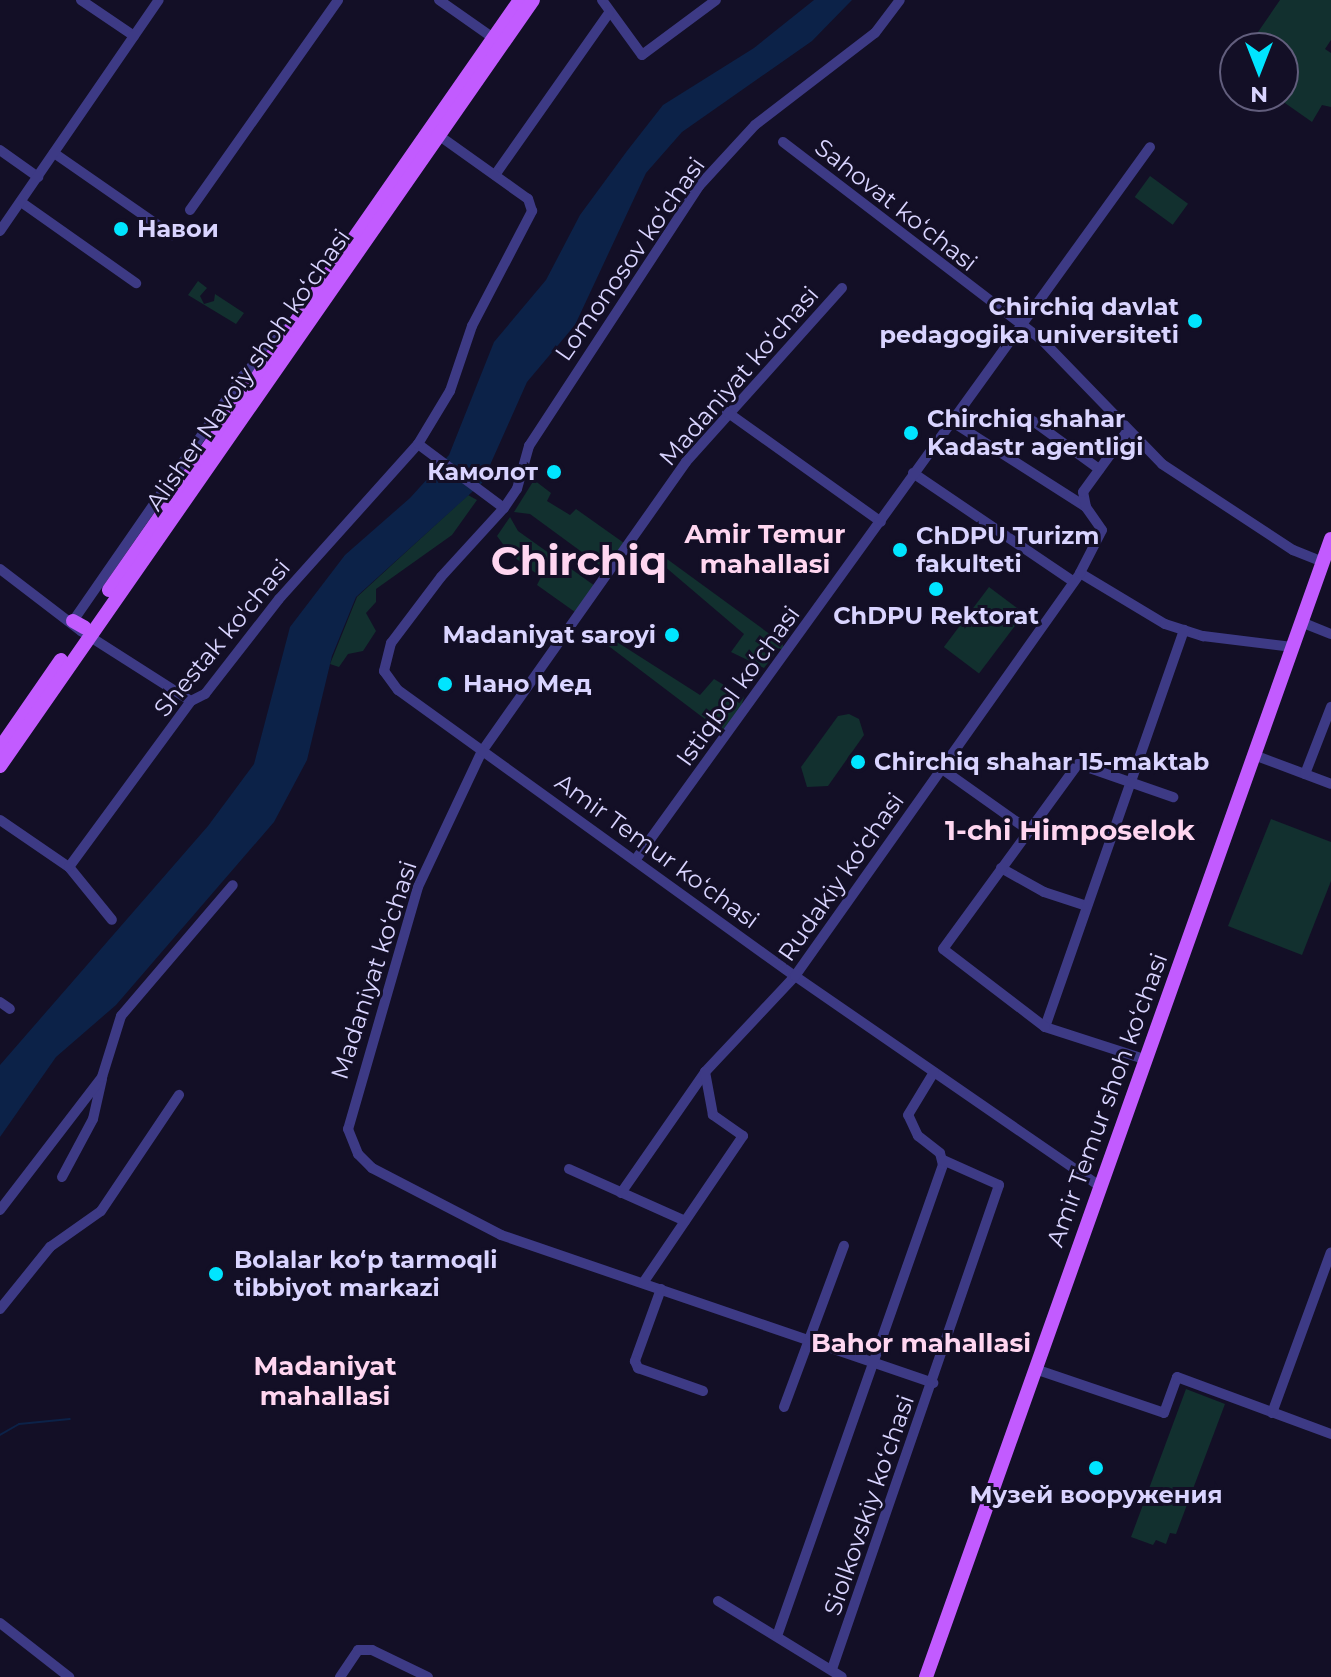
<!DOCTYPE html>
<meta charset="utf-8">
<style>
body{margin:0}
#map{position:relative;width:1331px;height:1677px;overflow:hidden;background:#130f26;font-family:Montserrat,sans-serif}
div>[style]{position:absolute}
.green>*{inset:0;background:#12302f;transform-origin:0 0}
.water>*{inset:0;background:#0c2248}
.stream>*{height:2px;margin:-1px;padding:0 1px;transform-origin:1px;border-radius:1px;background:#0c2248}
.minor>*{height:10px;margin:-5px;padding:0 5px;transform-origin:5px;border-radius:5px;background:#3d3a85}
.major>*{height:14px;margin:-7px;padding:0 7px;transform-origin:7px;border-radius:7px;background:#c25bff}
.dots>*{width:22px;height:22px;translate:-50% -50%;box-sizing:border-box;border:4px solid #130f26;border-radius:50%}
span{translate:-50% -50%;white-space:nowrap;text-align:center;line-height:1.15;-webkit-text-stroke:6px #130f26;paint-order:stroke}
.street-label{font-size:24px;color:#d9d4ff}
.poi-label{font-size:24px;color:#d9d4ff;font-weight:700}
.left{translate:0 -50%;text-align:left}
.right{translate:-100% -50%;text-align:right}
.neighbourhood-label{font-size:26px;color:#ffd6f0;font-weight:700}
.quarter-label{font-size:28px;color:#ffd6f0;font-weight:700}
.town-label{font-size:40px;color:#ffd6f0;font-weight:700}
.north{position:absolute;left:1219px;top:32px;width:80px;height:80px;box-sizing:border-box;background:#130f26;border:2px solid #625e7d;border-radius:50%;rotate:180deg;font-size:22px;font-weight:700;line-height:32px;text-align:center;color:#d9d4ff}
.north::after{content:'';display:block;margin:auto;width:28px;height:36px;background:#00e5ff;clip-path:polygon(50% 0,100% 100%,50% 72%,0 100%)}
</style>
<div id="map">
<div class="green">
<i style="clip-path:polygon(1280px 0,1331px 0,1331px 40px,1325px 49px,1331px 53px,1331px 107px,1322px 105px,1312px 122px,1275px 96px,1283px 96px,1283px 48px,1247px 48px)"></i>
<i style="left:1150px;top:176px;width:47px;height:26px;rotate:36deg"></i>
<i style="clip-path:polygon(198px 281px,207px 288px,200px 296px,204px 304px,214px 301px,215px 294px,244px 313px,236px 324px,188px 295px)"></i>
<i style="clip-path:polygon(534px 480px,551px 493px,547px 501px,570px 515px,576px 509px,624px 543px,605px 569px,530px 514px,514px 512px)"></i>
<i style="clip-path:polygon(468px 495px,477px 500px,452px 535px,376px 589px,376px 602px,366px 613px,376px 631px,363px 651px,348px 654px,339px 667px,330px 664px,357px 597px)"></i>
<i style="clip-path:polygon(510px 517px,518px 531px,595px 586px,575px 612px,537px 585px,541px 577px,511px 555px,497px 536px)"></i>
<i style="clip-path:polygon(667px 559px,782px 643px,785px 651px,779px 648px,764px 668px,731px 652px,744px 634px,663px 565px)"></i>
<i style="left:989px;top:587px;width:44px;height:75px;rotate:37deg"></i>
<i style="clip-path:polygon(606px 635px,700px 695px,714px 679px,744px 697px,741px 707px,722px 732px,602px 641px)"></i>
<i style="clip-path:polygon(849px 714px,859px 719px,864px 735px,828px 786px,807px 787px,801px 767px,838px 716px)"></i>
<i style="clip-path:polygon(1271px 819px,1331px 842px,1331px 881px,1302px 955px,1228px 926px)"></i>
<i style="clip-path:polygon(1186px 1389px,1225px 1404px,1176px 1534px,1170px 1533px,1166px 1544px,1156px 1540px,1153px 1545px,1131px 1537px)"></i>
</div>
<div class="water">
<i style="clip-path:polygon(814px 0,852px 0,812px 41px,682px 132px,646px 173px,575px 325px,527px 382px,482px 483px,356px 597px,332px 656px,307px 760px,274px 822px,116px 1005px,56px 1057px,0 1137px,0 1065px,208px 826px,254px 764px,290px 627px,345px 555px,410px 498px,449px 455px,494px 342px,546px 280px,580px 215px,627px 151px,663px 105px,754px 48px)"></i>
</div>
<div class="stream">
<i style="left:0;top:1435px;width:22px;rotate:-30deg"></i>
<i style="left:19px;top:1424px;width:51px;rotate:-5.6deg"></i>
</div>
<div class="minor">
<i style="left:81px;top:0;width:64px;rotate:34.2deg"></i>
<i style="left:439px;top:0;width:66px;rotate:35.1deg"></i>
<i style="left:602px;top:0;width:68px;rotate:54deg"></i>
<i style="left:642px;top:55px;width:92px;rotate:-36.6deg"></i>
<i style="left:783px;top:142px;width:326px;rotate:37.4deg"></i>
<i style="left:1042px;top:340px;width:173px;rotate:45.9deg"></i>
<i style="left:1162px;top:464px;width:157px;rotate:33.3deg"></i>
<i style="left:1293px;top:550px;width:32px;rotate:22deg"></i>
<i style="left:0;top:150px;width:47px;rotate:35.4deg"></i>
<i style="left:54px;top:153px;width:144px;rotate:34.8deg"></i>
<i style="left:495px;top:175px;width:198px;rotate:-54.9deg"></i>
<i style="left:21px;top:202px;width:141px;rotate:35.2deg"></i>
<i style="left:190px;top:210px;width:257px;rotate:-54.8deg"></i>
<i style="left:0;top:231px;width:280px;rotate:-55.5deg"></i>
<i style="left:842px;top:288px;width:234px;rotate:131.9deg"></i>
<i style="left:686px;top:462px;width:354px;rotate:125.2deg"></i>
<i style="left:482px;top:751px;width:150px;rotate:115.2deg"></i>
<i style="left:418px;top:887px;width:252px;rotate:106.1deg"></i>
<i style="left:348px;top:1129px;width:27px;rotate:68deg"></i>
<i style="left:358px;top:1154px;width:20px;rotate:45deg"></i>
<i style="left:372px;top:1168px;width:145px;rotate:27.4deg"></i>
<i style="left:501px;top:1235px;width:457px;rotate:18.9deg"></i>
<i style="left:727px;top:412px;width:189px;rotate:35.5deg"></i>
<i style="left:951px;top:421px;width:160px;rotate:32.5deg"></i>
<i style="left:1033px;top:421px;width:82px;rotate:36deg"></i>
<i style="left:418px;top:444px;width:107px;rotate:36.7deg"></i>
<i style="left:504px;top:508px;width:93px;rotate:132.4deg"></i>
<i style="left:441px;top:577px;width:83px;rotate:127.1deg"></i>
<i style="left:391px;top:643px;width:29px;rotate:104deg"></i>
<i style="left:384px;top:671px;width:24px;rotate:54deg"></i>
<i style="left:398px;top:690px;width:489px;rotate:35.8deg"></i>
<i style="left:795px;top:976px;width:368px;rotate:34.6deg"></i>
<i style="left:913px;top:473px;width:194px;rotate:34.1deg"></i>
<i style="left:504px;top:508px;width:23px;rotate:-56deg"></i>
<i style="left:517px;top:489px;width:45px;rotate:-74.4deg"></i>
<i style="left:529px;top:446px;width:311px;rotate:-56.8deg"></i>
<i style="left:699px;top:186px;width:83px;rotate:-47.4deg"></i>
<i style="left:755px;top:125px;width:151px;rotate:-37.5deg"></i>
<i style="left:875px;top:33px;width:41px;rotate:-52.9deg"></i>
<i style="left:0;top:569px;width:102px;rotate:37.4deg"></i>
<i style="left:81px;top:631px;width:130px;rotate:32.5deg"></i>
<i style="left:1080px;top:573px;width:99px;rotate:31deg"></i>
<i style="left:1165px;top:624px;width:40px;rotate:18deg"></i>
<i style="left:1203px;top:636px;width:90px;rotate:7deg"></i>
<i style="left:73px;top:621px;width:297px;rotate:-55.3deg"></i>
<i style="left:242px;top:377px;width:65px;rotate:-47.5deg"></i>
<i style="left:1301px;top:622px;width:32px;rotate:22deg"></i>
<i style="left:1254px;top:755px;width:82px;rotate:20.6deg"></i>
<i style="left:942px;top:769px;width:105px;rotate:35.3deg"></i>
<i style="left:1305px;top:774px;width:72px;rotate:-68.8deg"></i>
<i style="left:0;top:820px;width:83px;rotate:34.3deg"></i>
<i style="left:69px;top:867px;width:68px;rotate:50.9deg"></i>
<i style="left:636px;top:859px;width:878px;rotate:-54.17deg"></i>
<i style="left:69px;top:867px;width:206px;rotate:-53.7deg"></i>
<i style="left:191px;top:701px;width:16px;rotate:-27deg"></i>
<i style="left:205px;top:694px;width:120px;rotate:-52.1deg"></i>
<i style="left:279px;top:599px;width:208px;rotate:-48.1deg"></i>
<i style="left:418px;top:444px;width:62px;rotate:-58.9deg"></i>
<i style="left:450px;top:391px;width:69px;rotate:-71.3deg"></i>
<i style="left:472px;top:326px;width:130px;rotate:-62.4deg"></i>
<i style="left:532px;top:211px;width:13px;rotate:-108deg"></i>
<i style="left:528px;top:199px;width:115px;rotate:-144.5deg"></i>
<i style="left:1001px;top:868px;width:49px;rotate:29.2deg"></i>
<i style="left:1044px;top:892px;width:45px;rotate:18deg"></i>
<i style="left:0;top:1002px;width:12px;rotate:35deg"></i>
<i style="left:1045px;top:1027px;width:421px;rotate:-70.7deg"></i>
<i style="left:1144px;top:1059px;width:104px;rotate:-162.1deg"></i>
<i style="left:1045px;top:1027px;width:128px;rotate:-142.6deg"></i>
<i style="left:943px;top:949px;width:229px;rotate:-53.9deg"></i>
<i style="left:1078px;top:764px;width:101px;rotate:19.2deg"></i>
<i style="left:569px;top:1169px;width:127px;rotate:24.1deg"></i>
<i style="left:62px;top:1177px;width:66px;rotate:-61.9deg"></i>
<i style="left:93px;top:1119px;width:41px;rotate:-77.3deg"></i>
<i style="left:621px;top:1193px;width:147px;rotate:-55.2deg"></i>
<i style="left:705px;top:1072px;width:132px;rotate:-46.8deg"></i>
<i style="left:795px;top:976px;width:494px;rotate:-54.7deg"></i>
<i style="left:1080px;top:573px;width:48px;rotate:-62.9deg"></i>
<i style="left:1102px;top:530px;width:28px;rotate:-125deg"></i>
<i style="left:1086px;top:507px;width:15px;rotate:-101deg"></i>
<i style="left:1083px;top:492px;width:77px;rotate:-54deg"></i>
<i style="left:0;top:1210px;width:168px;rotate:-52.5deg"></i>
<i style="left:102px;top:1077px;width:64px;rotate:-72.7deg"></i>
<i style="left:121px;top:1016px;width:172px;rotate:-49.5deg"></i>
<i style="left:643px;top:1283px;width:178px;rotate:-55.8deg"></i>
<i style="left:743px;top:1136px;width:37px;rotate:-145deg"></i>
<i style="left:713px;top:1115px;width:44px;rotate:-100.5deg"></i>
<i style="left:661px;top:1289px;width:77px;rotate:109.9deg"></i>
<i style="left:635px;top:1361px;width:8px;rotate:67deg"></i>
<i style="left:638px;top:1368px;width:69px;rotate:19.5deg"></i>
<i style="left:0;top:1309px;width:80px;rotate:-51.1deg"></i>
<i style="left:50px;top:1247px;width:62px;rotate:-35.2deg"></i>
<i style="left:101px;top:1211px;width:140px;rotate:-56.1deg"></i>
<i style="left:1035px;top:1369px;width:136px;rotate:18.8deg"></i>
<i style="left:1164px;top:1413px;width:38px;rotate:-70deg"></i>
<i style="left:1177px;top:1377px;width:164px;rotate:20.3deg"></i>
<i style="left:784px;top:1407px;width:172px;rotate:-69.6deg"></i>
<i style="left:1272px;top:1413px;width:171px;rotate:-69.9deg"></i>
<i style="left:718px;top:1601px;width:145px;rotate:31.5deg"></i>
<i style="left:0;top:1623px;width:88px;rotate:38deg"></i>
<i style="left:777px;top:1636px;width:499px;rotate:-70.6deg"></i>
<i style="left:943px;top:1165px;width:12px;rotate:-104deg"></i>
<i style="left:940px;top:1153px;width:28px;rotate:-142deg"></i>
<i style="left:918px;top:1136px;width:23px;rotate:-115deg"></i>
<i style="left:908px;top:1115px;width:50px;rotate:-58.8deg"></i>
<i style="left:832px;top:1669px;width:512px;rotate:-70.96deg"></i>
<i style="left:999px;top:1185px;width:61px;rotate:-155.9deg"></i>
<i style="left:340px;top:1677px;width:32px;rotate:-56deg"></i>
<i style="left:358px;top:1650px;width:14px"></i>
<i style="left:372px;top:1650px;width:62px;rotate:25.7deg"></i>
</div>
<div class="major">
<i style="left:109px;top:590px;width:719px;rotate:-55.14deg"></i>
<i style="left:73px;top:621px;width:13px;rotate:29deg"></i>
<i style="left:0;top:748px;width:107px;rotate:-55.3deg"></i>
<i style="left:0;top:766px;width:933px;rotate:-55.17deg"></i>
<i style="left:926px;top:1677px;width:1208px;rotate:-70.41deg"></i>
</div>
<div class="dots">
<i style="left:121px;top:229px;background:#00e5ff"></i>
<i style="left:1195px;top:321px;background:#00e5ff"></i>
<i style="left:911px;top:433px;background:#00e5ff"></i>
<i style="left:554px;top:472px;background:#00e5ff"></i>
<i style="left:900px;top:550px;background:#00e5ff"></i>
<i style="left:936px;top:589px;background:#00e5ff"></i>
<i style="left:672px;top:635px;background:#00e5ff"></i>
<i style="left:445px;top:684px;background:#00e5ff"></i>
<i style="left:858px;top:762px;background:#00e5ff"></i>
<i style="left:216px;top:1274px;background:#00e5ff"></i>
<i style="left:1096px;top:1468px;background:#00e5ff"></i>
</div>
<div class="street-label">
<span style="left:896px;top:205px;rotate:38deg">Sahovat ko‘chasi</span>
<span style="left:630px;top:259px;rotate:-55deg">Lomonosov ko‘chasi</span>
<span style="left:248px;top:370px;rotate:-55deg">Alisher Navoiy shoh koʻchasi</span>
<span style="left:739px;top:376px;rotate:-49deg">Madaniyat ko‘chasi</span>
<span style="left:222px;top:638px;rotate:-50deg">Shestak ko'chasi</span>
<span style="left:738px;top:686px;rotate:-54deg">Istiqbol ko‘chasi</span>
<span style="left:657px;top:851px;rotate:36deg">Amir Temur ko‘chasi</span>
<span style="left:841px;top:877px;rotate:-55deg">Rudakiy ko‘chasi</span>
<span style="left:374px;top:970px;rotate:-72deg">Madaniyat ko‘chasi</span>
<span style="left:1107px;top:1100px;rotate:-70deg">Amir Temur shoh ko‘chasi</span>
<span style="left:869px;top:1505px;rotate:-71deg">Siolkovskiy ko‘chasi</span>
</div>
<div class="poi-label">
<span class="left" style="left:137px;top:229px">Навои</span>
<span class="right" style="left:1179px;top:321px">Chirchiq davlat<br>pedagogika universiteti</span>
<span class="left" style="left:927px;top:433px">Chirchiq shahar<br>Kadastr agentligi</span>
<span class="right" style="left:538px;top:472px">Камолот</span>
<span class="left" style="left:916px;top:550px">ChDPU Turizm<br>fakulteti</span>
<span style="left:936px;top:616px">ChDPU Rektorat</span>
<span class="right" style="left:656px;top:635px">Madaniyat saroyi</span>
<span class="left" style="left:463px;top:684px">Нано Мед</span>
<span class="left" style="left:874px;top:762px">Chirchiq shahar 15-maktab</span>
<span class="left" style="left:234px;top:1274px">Bolalar ko‘p tarmoqli<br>tibbiyot markazi</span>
<span style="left:1096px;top:1495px">Музей вооружения</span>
</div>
<div class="neighbourhood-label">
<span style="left:765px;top:550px">Amir Temur<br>mahallasi</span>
<span style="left:921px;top:1344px">Bahor mahallasi</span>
<span style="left:325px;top:1382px">Madaniyat<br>mahallasi</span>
</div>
<div class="quarter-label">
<span style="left:1070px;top:830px">1-chi Himposelok</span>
</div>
<div class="town-label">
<span style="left:579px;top:561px">Chirchiq</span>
</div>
<div class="north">N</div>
</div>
